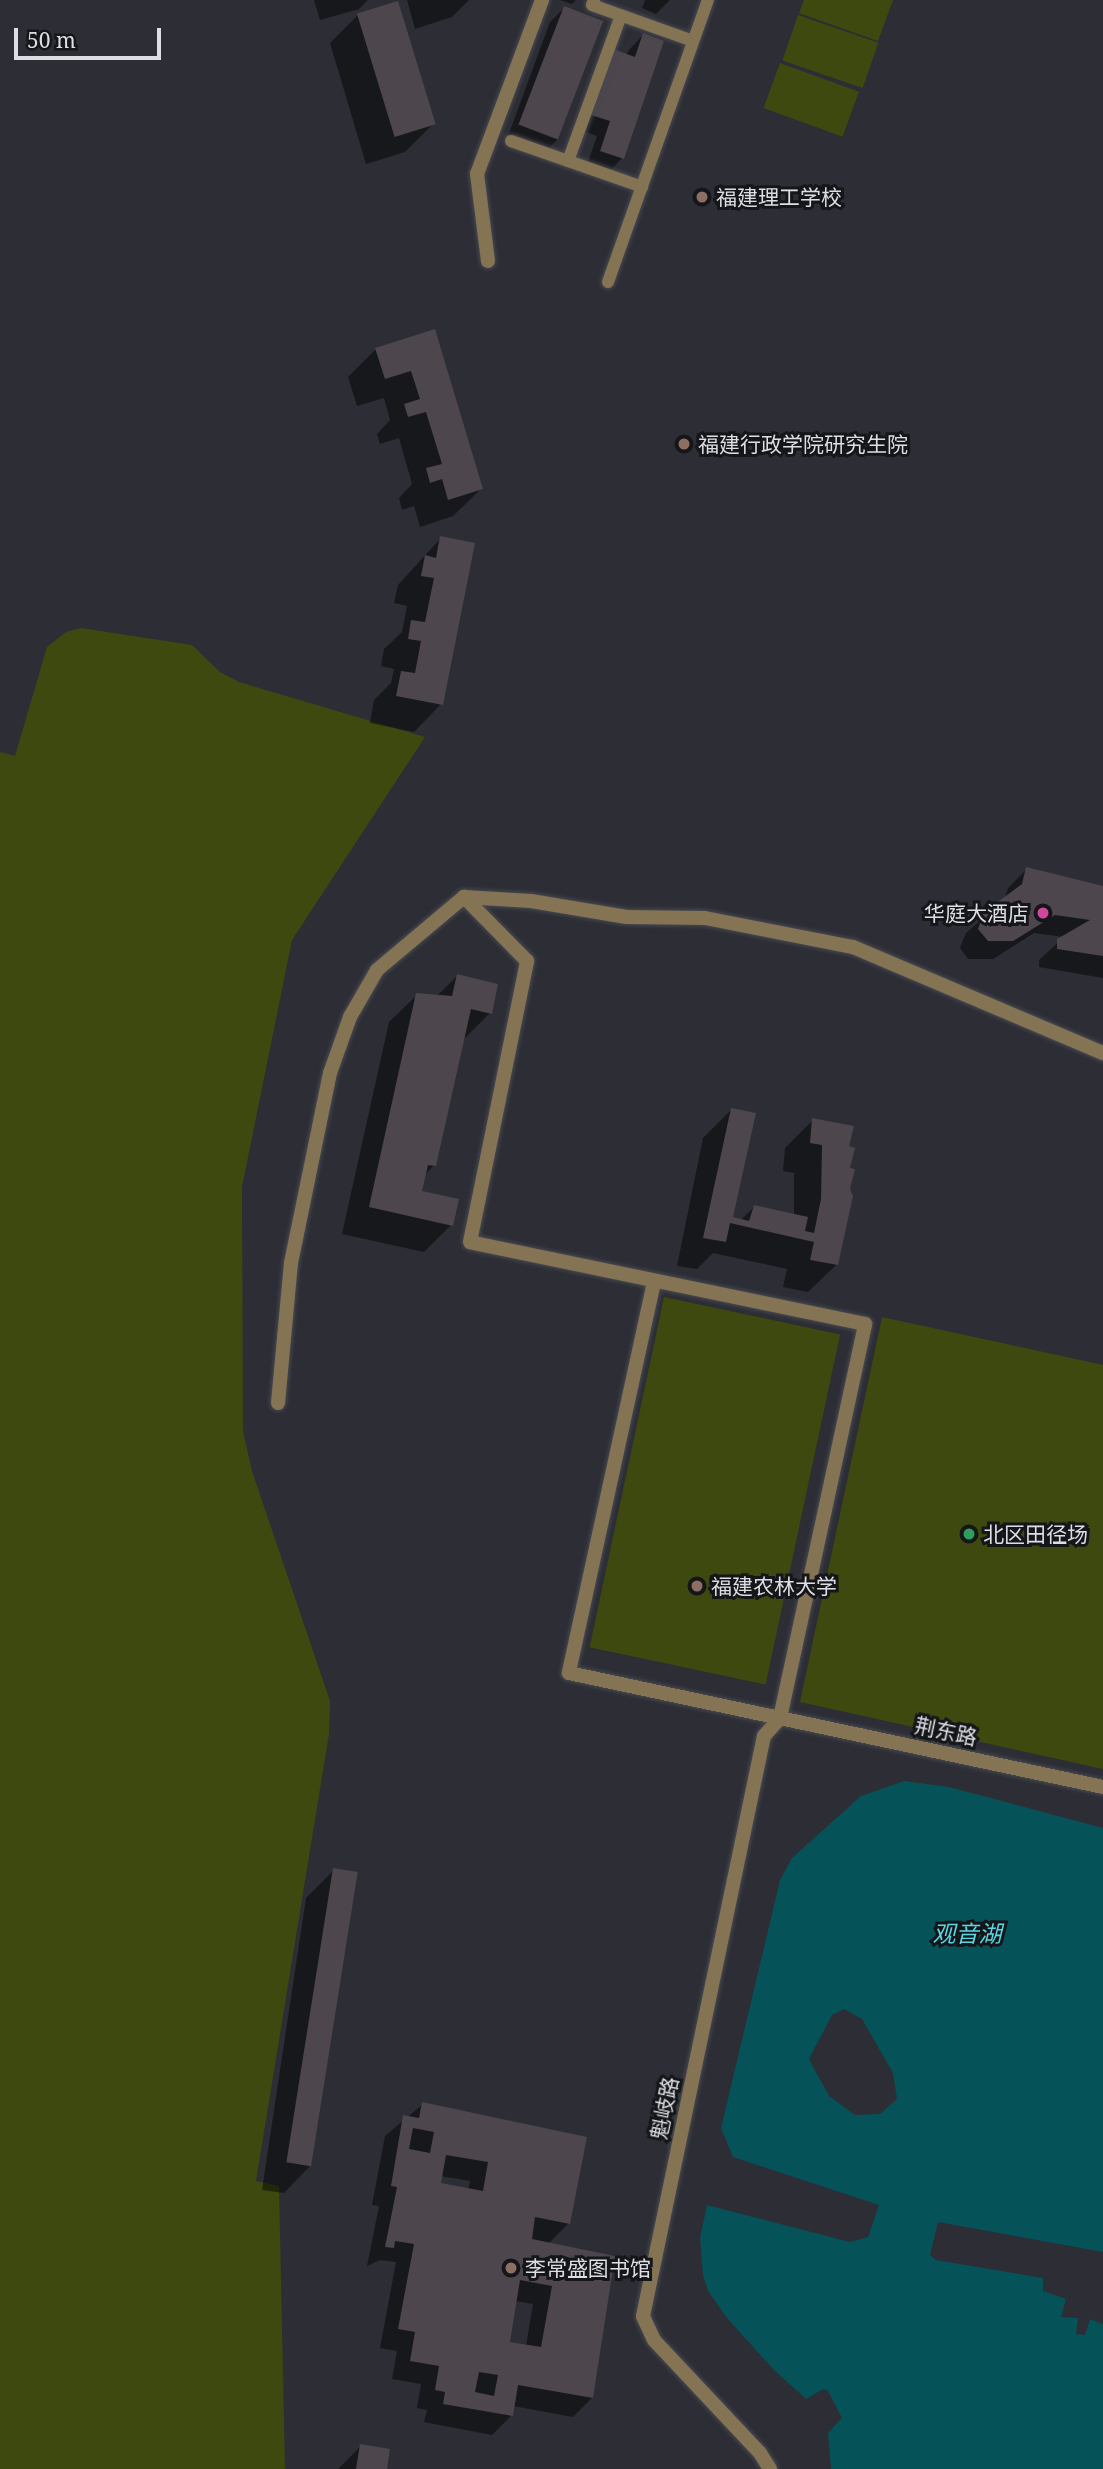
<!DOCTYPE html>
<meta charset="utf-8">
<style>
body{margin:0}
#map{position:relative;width:1103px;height:2469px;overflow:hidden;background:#2c2d35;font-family:"Noto Serif","Noto Sans SC",serif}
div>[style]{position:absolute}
.green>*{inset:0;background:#3e490f;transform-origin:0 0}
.water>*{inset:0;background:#055258}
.shadow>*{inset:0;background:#0007}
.building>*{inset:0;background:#4d464d;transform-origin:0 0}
.roads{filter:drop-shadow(0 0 2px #484951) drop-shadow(0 0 2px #484951)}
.service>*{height:12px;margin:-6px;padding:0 6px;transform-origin:6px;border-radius:6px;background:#847454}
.minor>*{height:14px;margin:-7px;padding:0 7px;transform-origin:7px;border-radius:7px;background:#847454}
.dots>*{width:19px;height:19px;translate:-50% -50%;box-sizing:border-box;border:4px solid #151619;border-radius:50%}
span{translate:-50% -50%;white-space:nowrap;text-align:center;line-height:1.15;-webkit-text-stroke:6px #151619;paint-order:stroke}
.poi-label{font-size:21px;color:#dddee3}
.left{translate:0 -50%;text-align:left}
.right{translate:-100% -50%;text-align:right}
.street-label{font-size:21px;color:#dddee3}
.water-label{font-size:23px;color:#58d8e3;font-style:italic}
.scale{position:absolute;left:14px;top:28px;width:147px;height:32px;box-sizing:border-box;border:4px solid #dddee3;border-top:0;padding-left:9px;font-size:21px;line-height:24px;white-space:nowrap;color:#dddee3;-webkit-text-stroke:5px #151619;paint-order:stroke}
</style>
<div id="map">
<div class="green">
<i style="clip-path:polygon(804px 0,893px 0,878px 41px,799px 13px)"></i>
<i style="left:798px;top:15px;width:85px;height:48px;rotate:19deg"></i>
<i style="left:780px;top:63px;width:84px;height:48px;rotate:20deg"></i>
<i style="clip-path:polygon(81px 628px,192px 645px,220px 672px,239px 682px,425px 737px,292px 940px,242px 1187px,243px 1431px,252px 1471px,330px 1701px,329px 1734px,256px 2181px,279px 2186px,285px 2469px,0 2469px,0 752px,15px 756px,47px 647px,66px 632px)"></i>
<i style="left:664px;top:1297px;width:180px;height:358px;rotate:12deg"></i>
<i style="clip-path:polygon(882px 1317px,1103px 1365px,1103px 1769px,800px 1702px)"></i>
</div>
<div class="water">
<i style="clip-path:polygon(evenodd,904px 1781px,949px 1787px,1103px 1828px,1103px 2252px,938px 2222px,930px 2255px,936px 2260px,1043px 2278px,1043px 2291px,1066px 2299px,1061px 2317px,1078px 2318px,1076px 2334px,1085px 2335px,1090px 2319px,1103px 2324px,1103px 2469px,831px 2469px,828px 2433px,842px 2418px,828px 2391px,823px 2389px,806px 2399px,774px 2370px,727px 2318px,708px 2291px,703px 2275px,700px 2238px,707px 2205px,850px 2242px,868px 2237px,879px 2205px,733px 2157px,721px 2128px,780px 1880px,792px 1858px,861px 1796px,904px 1781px,844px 2009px,862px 2019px,893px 2073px,897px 2099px,880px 2114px,855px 2115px,829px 2096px,809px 2059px,832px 2015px,844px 2009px)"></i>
</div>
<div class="shadow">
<i style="clip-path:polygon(314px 0,368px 0,359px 9px,320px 20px)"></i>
<i style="clip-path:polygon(407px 0,469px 0,452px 17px,415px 29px)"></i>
<i style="clip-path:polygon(560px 0,576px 0,572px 4px)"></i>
<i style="clip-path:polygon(645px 0,670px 0,656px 14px,642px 8px)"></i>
<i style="clip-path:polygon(564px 8px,558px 139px,544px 153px,507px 139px,550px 22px)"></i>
<i style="clip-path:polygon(358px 15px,433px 124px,405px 152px,366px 164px,330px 43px)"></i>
<i style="clip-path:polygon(643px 35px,622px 158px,608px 173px,587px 165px,597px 136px,578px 129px,629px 50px)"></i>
<i style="clip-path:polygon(434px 331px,481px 489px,453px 516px,420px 527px,414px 506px,402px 510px,399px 498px,412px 484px,399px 438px,380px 444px,377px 434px,390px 420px,384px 398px,357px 406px,348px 377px,376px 349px)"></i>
<i style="clip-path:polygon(441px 538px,441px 704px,414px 732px,370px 723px,374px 700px,391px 683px,394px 669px,381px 666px,384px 649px,402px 632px,407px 606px,394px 603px,398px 585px)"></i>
<i style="clip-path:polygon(1027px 869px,1103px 887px,1103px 978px,1039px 967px,1039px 960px,1064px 937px,1034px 933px,993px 959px,968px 959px,960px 948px,966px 933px,1005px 899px,1008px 888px)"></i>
<i style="clip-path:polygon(457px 976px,490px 1013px,462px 1041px,434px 1165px,424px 1176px,420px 1193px,451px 1225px,424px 1252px,342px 1234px,389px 1022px,417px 995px,437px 996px)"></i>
<i style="clip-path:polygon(731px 1110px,731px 1219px,740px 1221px,754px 1207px,794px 1216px,794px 1173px,783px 1171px,785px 1148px,813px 1120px,847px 1147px,836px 1265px,808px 1292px,783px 1287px,787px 1269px,713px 1253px,697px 1269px,677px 1266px,703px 1138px)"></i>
<i style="clip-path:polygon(334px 1870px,311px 2165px,284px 2193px,262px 2190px,306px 1898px)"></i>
<i style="clip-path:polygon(evenodd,423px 2104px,569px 2223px,548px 2244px,592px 2398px,573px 2417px,513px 2406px,511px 2416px,492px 2435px,424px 2422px,427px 2410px,417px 2408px,421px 2384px,392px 2379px,397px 2351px,380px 2348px,396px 2262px,380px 2260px,367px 2266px,379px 2206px,372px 2205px,385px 2136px,423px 2104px,441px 2176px,470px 2181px,468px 2190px,439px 2185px,441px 2176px,423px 2104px,515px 2301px,533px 2304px,526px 2346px,508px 2343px,515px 2301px)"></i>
<i style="clip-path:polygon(361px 2446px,385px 2469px,338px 2469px)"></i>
</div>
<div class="building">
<i style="left:398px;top:1px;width:129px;height:43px;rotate:73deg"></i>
<i style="left:564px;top:6px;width:42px;height:127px;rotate:21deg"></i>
<i style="clip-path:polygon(643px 33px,664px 41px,624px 159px,600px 151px,610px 121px,591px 115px,613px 49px,635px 57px)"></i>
<i style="clip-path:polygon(435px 329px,483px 489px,448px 500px,442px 479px,430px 483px,426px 468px,442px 464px,426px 412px,408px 417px,404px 404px,420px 399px,411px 371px,385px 379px,375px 348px)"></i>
<i style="clip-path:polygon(440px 536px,475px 543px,443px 705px,396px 696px,401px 671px,415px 673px,421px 641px,408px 639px,411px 620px,425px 622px,434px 578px,421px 576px,425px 555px,436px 558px)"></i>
<i style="clip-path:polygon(1026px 867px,1103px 886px,1103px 956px,1057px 949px,1057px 939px,1090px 920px,1055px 915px,1013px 941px,988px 941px,978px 929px,984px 912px,1022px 884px)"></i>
<i style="clip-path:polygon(457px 974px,498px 984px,492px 1014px,471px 1009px,436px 1166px,428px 1165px,422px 1191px,459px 1199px,453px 1226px,369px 1207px,416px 993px,452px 996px)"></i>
<i style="clip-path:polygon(731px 1108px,756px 1113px,733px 1217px,749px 1221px,754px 1205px,808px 1217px,805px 1231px,814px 1233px,821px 1199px,822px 1145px,810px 1143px,812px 1118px,854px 1126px,849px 1146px,855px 1148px,850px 1168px,855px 1169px,850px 1189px,853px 1196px,838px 1265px,810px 1260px,814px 1242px,730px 1223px,726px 1242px,703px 1238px)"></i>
<i style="left:333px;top:1868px;width:25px;height:298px;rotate:9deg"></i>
<i style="clip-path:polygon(evenodd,422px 2102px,587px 2137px,570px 2224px,535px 2217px,532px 2239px,615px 2256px,593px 2398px,518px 2385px,513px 2416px,443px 2404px,445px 2392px,435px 2390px,439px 2366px,410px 2361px,415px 2332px,398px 2329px,414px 2244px,395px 2241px,394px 2248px,385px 2247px,397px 2187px,391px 2186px,403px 2115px,419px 2118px,422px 2102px,413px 2128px,434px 2132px,430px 2153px,409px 2149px,413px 2128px,422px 2102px,446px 2155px,488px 2162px,483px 2191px,441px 2183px,446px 2155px,422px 2102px,520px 2280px,552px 2286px,541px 2347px,510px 2342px,520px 2280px,422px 2102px,479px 2372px,498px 2375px,494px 2396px,475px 2392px,479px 2372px)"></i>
<i style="clip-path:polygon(360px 2444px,390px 2449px,387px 2469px,356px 2469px)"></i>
</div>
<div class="roads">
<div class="service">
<i style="left:594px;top:0;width:5px;rotate:112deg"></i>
<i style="left:592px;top:5px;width:107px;rotate:19.6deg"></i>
<i style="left:511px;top:141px;width:139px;rotate:19.3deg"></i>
<i style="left:568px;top:161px;width:155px;rotate:-70deg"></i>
<i style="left:608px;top:282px;width:299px;rotate:-70.5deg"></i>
</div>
<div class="minor">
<i style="left:488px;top:261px;width:88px;rotate:-97.2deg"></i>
<i style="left:477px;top:174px;width:186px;rotate:-69.5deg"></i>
<i style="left:654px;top:1282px;width:400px;rotate:102.3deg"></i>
<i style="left:569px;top:1673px;width:546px;rotate:12.05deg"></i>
<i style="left:278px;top:1403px;width:141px;rotate:-84.7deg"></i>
<i style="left:291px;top:1263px;width:194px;rotate:-78.4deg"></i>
<i style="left:330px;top:1073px;width:59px;rotate:-70.3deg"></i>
<i style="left:350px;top:1017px;width:54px;rotate:-60.1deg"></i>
<i style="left:377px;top:970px;width:114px;rotate:-40deg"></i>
<i style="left:780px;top:1718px;width:403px;rotate:-77.8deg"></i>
<i style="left:865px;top:1324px;width:403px;rotate:-168.3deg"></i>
<i style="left:470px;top:1242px;width:287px;rotate:-78.5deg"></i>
<i style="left:527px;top:961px;width:90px;rotate:-134.5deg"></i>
<i style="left:464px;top:897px;width:67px;rotate:3.4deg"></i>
<i style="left:531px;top:901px;width:97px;rotate:9.5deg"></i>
<i style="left:627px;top:917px;width:78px;rotate:0.7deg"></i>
<i style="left:705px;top:918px;width:151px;rotate:11.1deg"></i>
<i style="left:853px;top:947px;width:272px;rotate:23deg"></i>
<i style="left:770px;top:2469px;width:19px;rotate:-122deg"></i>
<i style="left:760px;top:2453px;width:155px;rotate:-133.2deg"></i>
<i style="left:654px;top:2340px;width:26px;rotate:-115deg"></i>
<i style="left:643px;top:2316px;width:592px;rotate:-78.22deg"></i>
<i style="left:764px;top:1736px;width:24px;rotate:-48deg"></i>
</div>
</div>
<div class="dots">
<i style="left:702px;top:197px;background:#8d6e63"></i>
<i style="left:684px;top:444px;background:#8d6e63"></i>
<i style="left:1043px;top:913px;background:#d1479c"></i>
<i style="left:969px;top:1534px;background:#2e9e5b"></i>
<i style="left:697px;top:1586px;background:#8d6e63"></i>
<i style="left:511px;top:2268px;background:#8d6e63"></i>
</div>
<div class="poi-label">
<span class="left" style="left:716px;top:197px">福建理工学校</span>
<span class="left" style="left:698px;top:444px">福建行政学院研究生院</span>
<span class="right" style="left:1029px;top:913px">华庭大酒店</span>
<span class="left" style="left:983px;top:1534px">北区田径场</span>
<span class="left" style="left:711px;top:1586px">福建农林大学</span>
<span class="left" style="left:525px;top:2268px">李常盛图书馆</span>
</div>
<div class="street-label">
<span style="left:946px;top:1731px;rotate:12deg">荆东路</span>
<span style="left:664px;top:2108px;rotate:-78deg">魁岐路</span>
</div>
<div class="water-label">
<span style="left:967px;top:1933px">观音湖</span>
</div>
<div class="scale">50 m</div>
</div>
